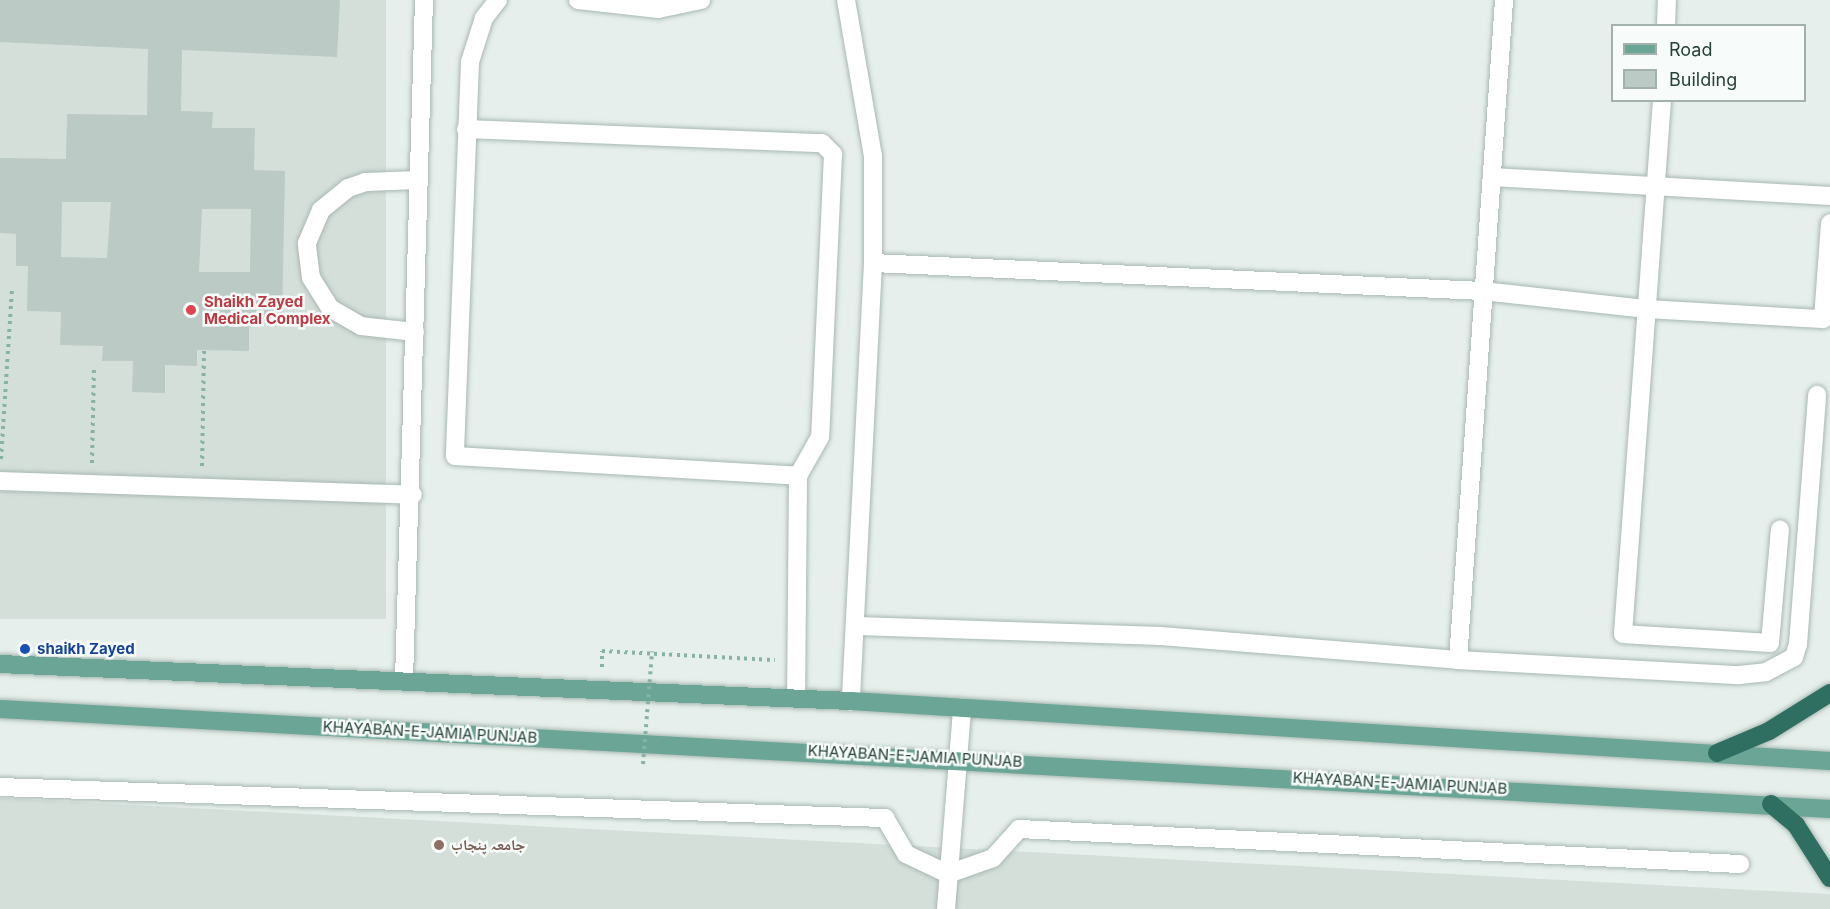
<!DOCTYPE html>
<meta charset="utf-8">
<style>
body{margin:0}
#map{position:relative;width:1830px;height:909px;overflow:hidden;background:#e6efeb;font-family:Inter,"Noto Naskh Arabic",sans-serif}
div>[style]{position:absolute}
.built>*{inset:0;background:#d4dfda;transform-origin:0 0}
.building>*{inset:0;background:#bbcac4}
.path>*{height:4px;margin-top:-2px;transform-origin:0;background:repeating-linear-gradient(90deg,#86b3a5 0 3px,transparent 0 7.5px)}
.roads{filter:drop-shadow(0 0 2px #a8b8b2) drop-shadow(0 0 2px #a8b8b2)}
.minor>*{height:18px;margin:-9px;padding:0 9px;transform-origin:9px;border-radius:9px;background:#fff}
.major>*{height:18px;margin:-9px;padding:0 9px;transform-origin:9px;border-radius:9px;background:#6aa596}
.highway>*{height:18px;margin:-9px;padding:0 9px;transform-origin:9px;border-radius:9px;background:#2f6f62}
.path-bridge>*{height:4px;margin-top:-2px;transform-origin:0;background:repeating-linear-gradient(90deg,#86b3a5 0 3px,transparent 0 7.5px)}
.dots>*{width:16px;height:16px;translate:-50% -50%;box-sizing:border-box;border:3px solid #f7fbf9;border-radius:50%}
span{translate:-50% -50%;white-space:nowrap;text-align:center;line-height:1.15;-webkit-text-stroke:5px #f7fbf9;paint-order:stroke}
.health-label{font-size:15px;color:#be3a42;font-weight:700}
.left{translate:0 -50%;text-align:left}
.transit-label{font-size:15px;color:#164399;font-weight:700}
.street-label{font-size:15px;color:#24423a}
.education-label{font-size:15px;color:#785e54;font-weight:700}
.legend{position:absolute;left:1611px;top:24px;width:195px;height:78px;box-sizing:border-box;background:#f7fbf9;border:2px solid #a3b1ad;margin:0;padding:8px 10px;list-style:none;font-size:18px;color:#24423a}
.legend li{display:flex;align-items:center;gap:12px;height:30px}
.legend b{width:30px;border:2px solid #a3b1ad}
</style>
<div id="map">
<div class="built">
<i style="left:0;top:0;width:386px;height:619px"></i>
<i style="clip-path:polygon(0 798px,1830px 894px,1830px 909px,0 909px)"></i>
</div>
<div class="building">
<i style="clip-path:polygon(evenodd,0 0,340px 0,337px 57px,182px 50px,181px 111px,213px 112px,212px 128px,255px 128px,254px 170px,285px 171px,282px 322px,249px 322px,249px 351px,197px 350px,197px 366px,165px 365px,165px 393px,132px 392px,133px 361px,102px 361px,103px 346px,60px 345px,61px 312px,27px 311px,28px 266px,16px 266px,16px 234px,0 233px,0 158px,66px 159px,67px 114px,147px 115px,148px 49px,0 42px,0 0,62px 202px,111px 202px,107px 258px,61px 257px,62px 202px,0 0,202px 209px,251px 209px,250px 272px,199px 272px,202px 209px)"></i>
</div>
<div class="path">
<i style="left:1px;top:459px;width:171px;rotate:-86.3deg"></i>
<i style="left:92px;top:463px;width:94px;rotate:-88.8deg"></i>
<i style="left:202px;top:466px;width:115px;rotate:-89deg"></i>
<i style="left:602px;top:667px;width:16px;rotate:-90deg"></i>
<i style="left:602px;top:651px;width:173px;rotate:3deg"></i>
</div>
<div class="roads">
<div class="minor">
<i style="left:498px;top:0;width:23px;rotate:128deg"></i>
<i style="left:484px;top:18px;width:46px;rotate:107.7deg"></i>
<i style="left:470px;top:62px;width:394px;rotate:92.2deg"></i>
<i style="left:455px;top:456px;width:344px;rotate:3.3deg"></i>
<i style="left:798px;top:476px;width:223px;rotate:90.5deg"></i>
<i style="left:578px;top:0;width:81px;rotate:6.4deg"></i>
<i style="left:658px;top:9px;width:44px;rotate:-11.8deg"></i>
<i style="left:846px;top:0;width:158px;rotate:80.2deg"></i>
<i style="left:873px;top:156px;width:107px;rotate:90deg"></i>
<i style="left:873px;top:263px;width:439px;rotate:92.9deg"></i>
<i style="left:1666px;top:26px;width:26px;rotate:-88deg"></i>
<i style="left:1662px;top:100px;width:535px;rotate:94.18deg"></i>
<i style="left:1623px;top:634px;width:147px;rotate:3.5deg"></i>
<i style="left:1770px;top:643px;width:114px;rotate:-85deg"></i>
<i style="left:466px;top:129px;width:356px;rotate:2.3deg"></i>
<i style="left:822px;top:143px;width:16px;rotate:45deg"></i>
<i style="left:833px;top:154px;width:283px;rotate:92.6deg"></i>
<i style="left:820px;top:437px;width:45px;rotate:119.4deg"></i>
<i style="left:1492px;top:177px;width:339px;rotate:3.2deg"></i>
<i style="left:873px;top:263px;width:611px;rotate:2.63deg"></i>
<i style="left:1483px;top:291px;width:165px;rotate:6.3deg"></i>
<i style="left:1647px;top:309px;width:176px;rotate:3.3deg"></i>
<i style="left:1823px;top:319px;width:96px;rotate:-85.8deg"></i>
<i style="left:415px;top:332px;width:54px;rotate:-173.7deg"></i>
<i style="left:361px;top:326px;width:36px;rotate:-150deg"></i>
<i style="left:330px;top:308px;width:36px;rotate:-122deg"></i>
<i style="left:311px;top:278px;width:35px;rotate:-97deg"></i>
<i style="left:307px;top:243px;width:36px;rotate:-67deg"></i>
<i style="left:321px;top:210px;width:35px;rotate:-39deg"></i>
<i style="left:348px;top:188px;width:18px;rotate:-19deg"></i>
<i style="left:365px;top:182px;width:53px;rotate:-2.2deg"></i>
<i style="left:0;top:481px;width:413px;rotate:1.9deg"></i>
<i style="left:857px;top:626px;width:304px;rotate:1.9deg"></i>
<i style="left:1161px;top:636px;width:298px;rotate:4.6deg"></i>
<i style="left:1458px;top:660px;width:281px;rotate:3.1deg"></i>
<i style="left:1739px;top:675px;width:27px;rotate:-6deg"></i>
<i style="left:1766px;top:672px;width:32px;rotate:-28deg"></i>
<i style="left:1794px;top:657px;width:14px;rotate:-73deg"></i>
<i style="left:1798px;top:644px;width:250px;rotate:-85.6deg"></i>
<i style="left:1458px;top:660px;width:662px;rotate:-86.01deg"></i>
<i style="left:404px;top:681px;width:681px;rotate:-88.32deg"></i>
<i style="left:0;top:787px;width:886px;rotate:2.01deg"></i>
<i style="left:885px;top:818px;width:42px;rotate:59.7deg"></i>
<i style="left:906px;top:854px;width:47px;rotate:25.5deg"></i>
<i style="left:948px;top:874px;width:48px;rotate:-19.6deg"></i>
<i style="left:993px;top:858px;width:39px;rotate:-48deg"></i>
<i style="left:1019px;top:829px;width:722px;rotate:2.78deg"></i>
<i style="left:946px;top:909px;width:202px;rotate:-85.4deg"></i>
</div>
<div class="major">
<i style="left:0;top:664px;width:852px;rotate:2.49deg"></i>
<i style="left:851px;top:701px;width:981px;rotate:3.51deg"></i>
<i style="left:0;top:709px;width:1833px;rotate:3.13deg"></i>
</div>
<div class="highway">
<i style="left:1717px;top:753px;width:56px;rotate:-22.9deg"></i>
<i style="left:1769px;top:731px;width:72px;rotate:-31.9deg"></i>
<i style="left:1771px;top:804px;width:33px;rotate:40deg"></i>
<i style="left:1796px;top:825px;width:63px;rotate:57.3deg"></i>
</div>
</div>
<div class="path-bridge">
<i style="left:643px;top:764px;width:113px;rotate:-85.4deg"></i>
</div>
<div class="dots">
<i style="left:191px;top:310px;background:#e0444e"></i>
<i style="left:25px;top:649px;background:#1a4fb4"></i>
<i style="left:439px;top:845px;background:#8d6e63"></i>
</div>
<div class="health-label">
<span class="left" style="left:204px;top:310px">Shaikh Zayed<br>Medical Complex</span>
</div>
<div class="transit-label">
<span class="left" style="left:37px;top:649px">shaikh Zayed</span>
</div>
<div class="street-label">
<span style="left:430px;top:732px;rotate:3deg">KHAYABAN-E-JAMIA PUNJAB</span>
<span style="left:915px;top:756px;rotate:3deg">KHAYABAN-E-JAMIA PUNJAB</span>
<span style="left:1400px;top:783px;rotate:3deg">KHAYABAN-E-JAMIA PUNJAB</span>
</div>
<div class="education-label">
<span class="left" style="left:451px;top:845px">جامعہ پنجاب</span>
</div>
<ul class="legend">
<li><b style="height:8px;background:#6aa596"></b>Road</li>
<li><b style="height:16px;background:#bbcac4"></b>Building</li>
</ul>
</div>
